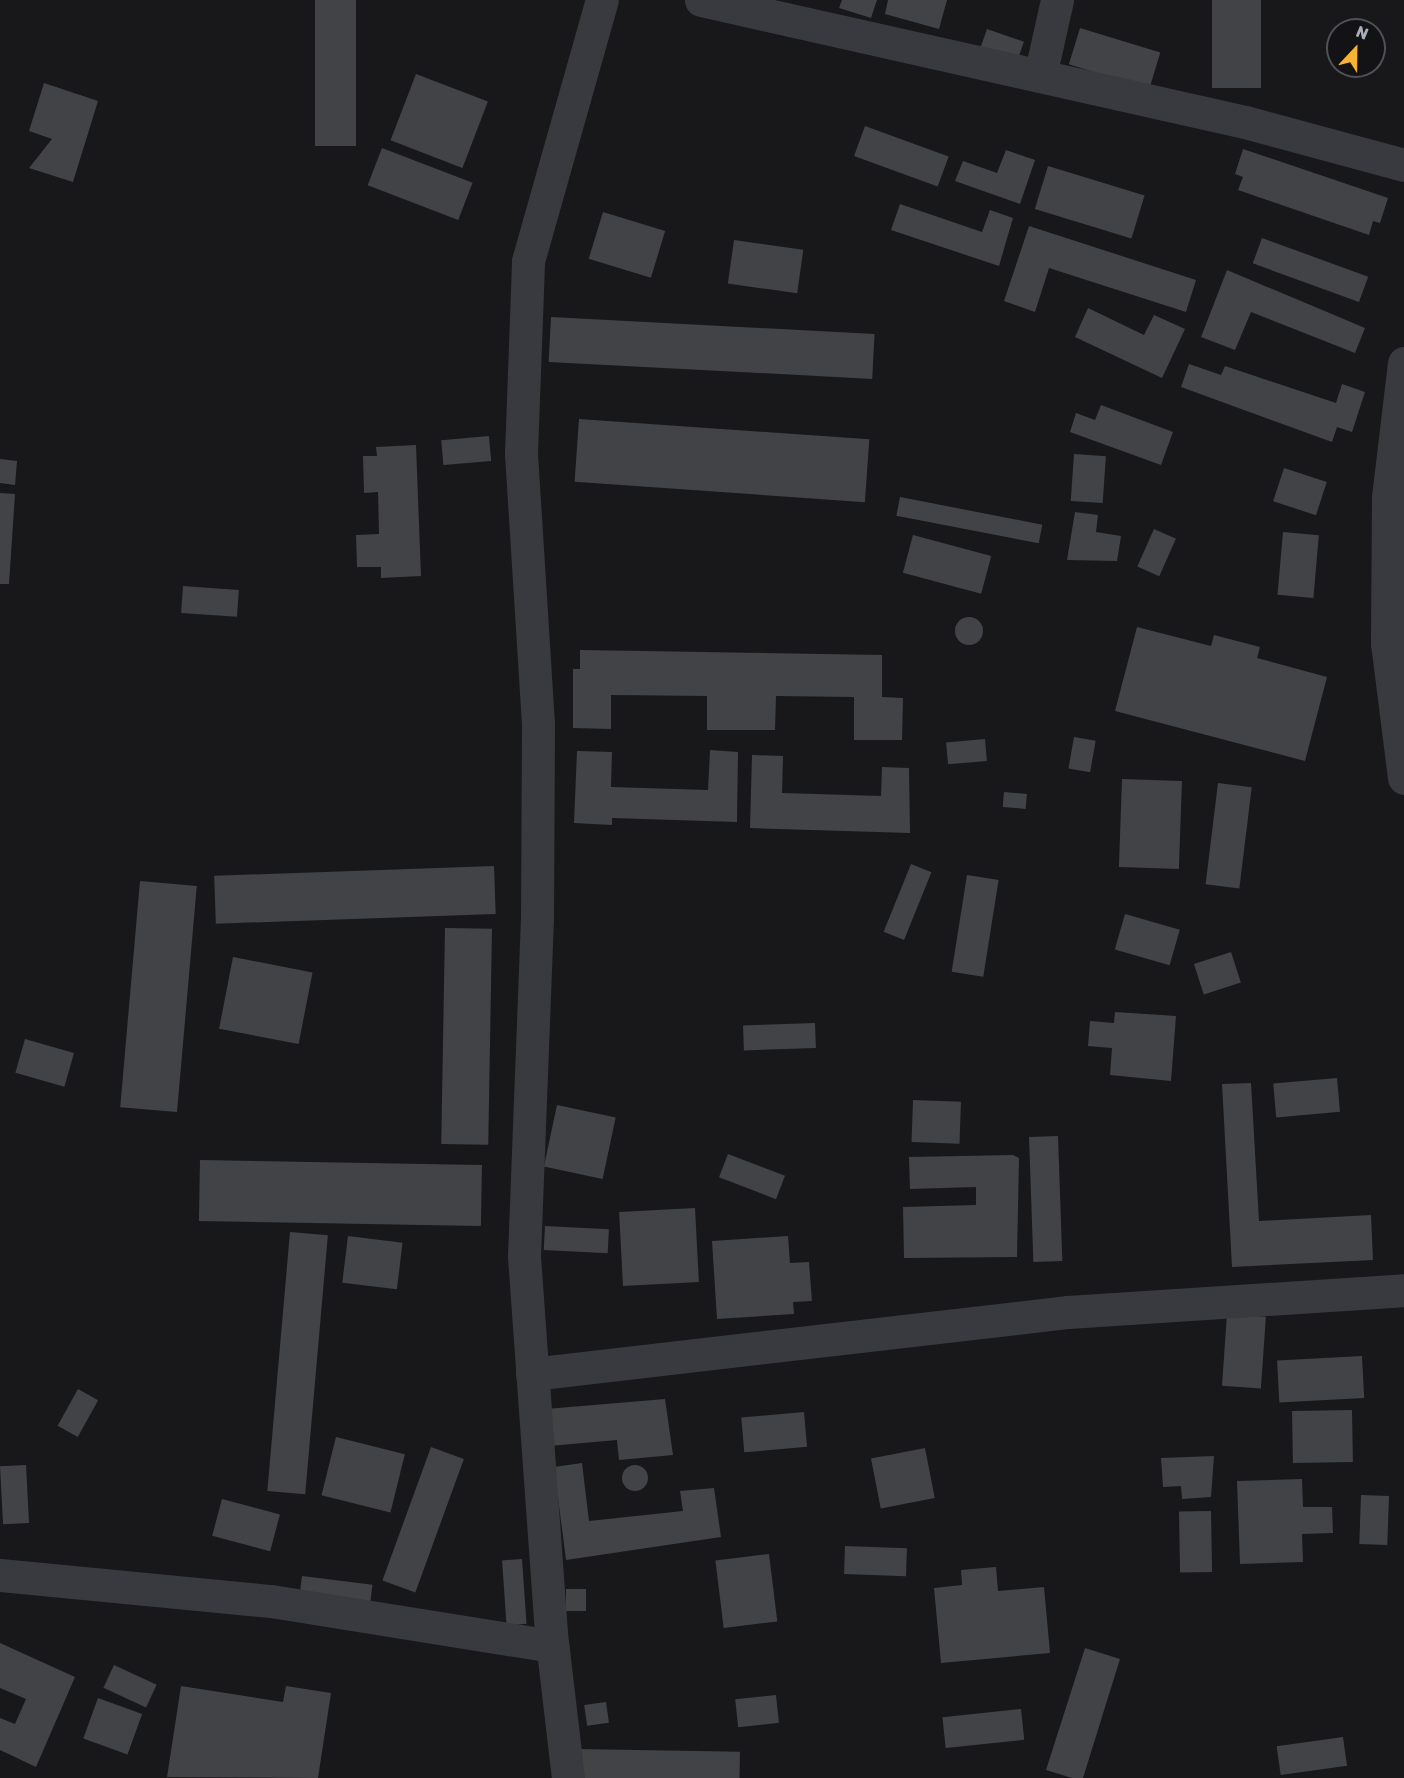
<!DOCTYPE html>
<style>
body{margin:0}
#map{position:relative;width:1404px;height:1778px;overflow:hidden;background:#18181a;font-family:Rubik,sans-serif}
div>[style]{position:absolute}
.building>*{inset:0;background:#424347;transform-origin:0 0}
.round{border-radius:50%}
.minor>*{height:33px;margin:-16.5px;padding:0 16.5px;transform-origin:16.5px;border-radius:16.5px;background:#393a3f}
span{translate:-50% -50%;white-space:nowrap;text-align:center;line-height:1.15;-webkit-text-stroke:6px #131315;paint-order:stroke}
.north{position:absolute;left:1326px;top:18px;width:60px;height:60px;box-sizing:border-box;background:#131315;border:2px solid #4f5157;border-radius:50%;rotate:22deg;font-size:16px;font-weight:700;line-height:24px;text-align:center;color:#aaafba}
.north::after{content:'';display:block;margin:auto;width:21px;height:27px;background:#f7b232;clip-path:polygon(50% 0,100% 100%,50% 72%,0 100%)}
</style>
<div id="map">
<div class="building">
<i style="left:315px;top:0;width:41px;height:146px"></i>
<i style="clip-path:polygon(842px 0,877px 0,871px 18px,839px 8px)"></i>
<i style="clip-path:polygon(888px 0,947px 0,939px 29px,885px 14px)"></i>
<i style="left:1212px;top:0;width:49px;height:88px"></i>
<i style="left:1080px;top:28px;width:84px;height:38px;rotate:17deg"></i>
<i style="left:987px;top:29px;width:39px;height:23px;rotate:19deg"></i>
<i style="left:416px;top:74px;width:77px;height:71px;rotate:21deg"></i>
<i style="clip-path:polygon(44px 83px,98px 101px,73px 182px,29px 168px,52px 139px,29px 131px)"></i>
<i style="left:865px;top:126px;width:89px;height:32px;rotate:20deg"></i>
<i style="left:382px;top:148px;width:97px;height:40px;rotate:21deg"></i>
<i style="clip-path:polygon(1243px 149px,1388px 198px,1380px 223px,1373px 221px,1369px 235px,1238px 190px,1243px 177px,1235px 174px)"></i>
<i style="clip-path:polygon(1006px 150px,1035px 160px,1020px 204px,955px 181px,963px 161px,997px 173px)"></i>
<i style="left:1048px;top:166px;width:101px;height:45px;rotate:17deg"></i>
<i style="clip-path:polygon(900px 204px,982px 232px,990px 210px,1013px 218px,999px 266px,891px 230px)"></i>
<i style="left:603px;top:212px;width:65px;height:49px;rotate:17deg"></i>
<i style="clip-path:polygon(1029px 226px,1196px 280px,1186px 312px,1049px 268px,1035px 312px,1004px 301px)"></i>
<i style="left:1262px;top:238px;width:113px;height:27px;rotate:20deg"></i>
<i style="left:734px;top:240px;width:70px;height:44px;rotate:8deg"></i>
<i style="clip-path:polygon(1227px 270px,1365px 328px,1355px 353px,1251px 312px,1235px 350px,1201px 337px)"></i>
<i style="clip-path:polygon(1088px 308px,1144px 335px,1154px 315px,1185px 329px,1162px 378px,1075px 337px)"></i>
<i style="left:551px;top:317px;width:324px;height:45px;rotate:3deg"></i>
<i style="clip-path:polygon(1189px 364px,1221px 375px,1225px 366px,1336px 403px,1342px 384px,1365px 392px,1352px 432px,1337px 427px,1332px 442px,1181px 387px)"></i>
<i style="clip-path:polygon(1101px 405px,1173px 432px,1161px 465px,1070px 432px,1076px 413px,1095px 420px)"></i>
<i style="left:579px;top:419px;width:291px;height:63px;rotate:4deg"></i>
<i style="left:489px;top:436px;width:25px;height:48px;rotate:85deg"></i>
<i style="clip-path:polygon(416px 445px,421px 576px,381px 578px,381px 567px,357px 567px,356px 535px,379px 534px,378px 492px,364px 493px,363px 456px,377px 456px,376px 447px)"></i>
<i style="left:1074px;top:454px;width:32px;height:47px;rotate:4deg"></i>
<i style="clip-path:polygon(0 459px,17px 461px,15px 485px,0 483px)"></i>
<i style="left:1284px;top:468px;width:45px;height:35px;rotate:18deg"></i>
<i style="clip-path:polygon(0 493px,15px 494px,9px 584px,0 584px)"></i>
<i style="left:900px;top:497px;width:145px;height:19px;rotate:11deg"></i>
<i style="clip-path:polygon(1075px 512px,1098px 515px,1096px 532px,1121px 536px,1117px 561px,1067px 560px)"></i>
<i style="left:1154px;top:529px;width:24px;height:41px;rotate:24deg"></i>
<i style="left:1283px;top:532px;width:36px;height:63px;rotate:5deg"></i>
<i style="left:913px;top:535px;width:81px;height:39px;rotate:15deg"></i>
<i style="left:183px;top:586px;width:56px;height:27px;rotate:4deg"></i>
<i class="round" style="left:955px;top:617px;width:28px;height:28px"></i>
<i style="clip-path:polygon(1137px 627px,1211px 646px,1214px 635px,1260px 647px,1257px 658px,1327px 677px,1305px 761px,1115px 711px)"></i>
<i style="clip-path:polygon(580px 650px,882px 655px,882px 697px,903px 698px,902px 740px,854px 740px,854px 697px,776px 696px,775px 730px,707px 730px,707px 696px,611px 695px,611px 729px,573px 728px,573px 669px,580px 669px)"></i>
<i style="left:1074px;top:737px;width:22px;height:32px;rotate:10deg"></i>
<i style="left:985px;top:739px;width:22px;height:39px;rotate:85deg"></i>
<i style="clip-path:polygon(710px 750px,738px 752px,737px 822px,612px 818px,612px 825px,574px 823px,577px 751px,612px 752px,611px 787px,708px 790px)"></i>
<i style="clip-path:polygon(752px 755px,783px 756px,782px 793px,881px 796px,882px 767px,909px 768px,910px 833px,750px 828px)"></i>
<i style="left:1122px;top:779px;width:60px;height:88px;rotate:2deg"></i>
<i style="left:1218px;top:783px;width:34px;height:102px;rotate:7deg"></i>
<i style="left:1004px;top:792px;width:23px;height:15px;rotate:5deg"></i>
<i style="left:911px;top:864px;width:22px;height:73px;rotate:22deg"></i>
<i style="left:494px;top:866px;width:48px;height:280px;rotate:88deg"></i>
<i style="left:967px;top:875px;width:32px;height:98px;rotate:9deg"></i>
<i style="left:140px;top:881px;width:57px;height:227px;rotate:5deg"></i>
<i style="left:1125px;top:914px;width:57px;height:37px;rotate:16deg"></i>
<i style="left:445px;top:928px;width:47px;height:216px;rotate:1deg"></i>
<i style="left:1231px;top:952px;width:32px;height:39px;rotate:72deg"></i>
<i style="left:233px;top:957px;width:81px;height:73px;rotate:11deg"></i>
<i style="clip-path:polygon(1115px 1012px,1176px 1016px,1171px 1081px,1110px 1075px,1112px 1048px,1088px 1046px,1090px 1021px,1114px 1023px)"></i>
<i style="left:815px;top:1023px;width:25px;height:72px;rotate:88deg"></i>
<i style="left:25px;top:1039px;width:51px;height:35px;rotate:16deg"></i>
<i style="left:1337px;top:1078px;width:34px;height:64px;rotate:85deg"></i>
<i style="clip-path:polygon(1251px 1083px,1259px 1221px,1371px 1215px,1373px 1260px,1232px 1267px,1222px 1084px)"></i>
<i style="left:913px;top:1100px;width:48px;height:42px;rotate:2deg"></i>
<i style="left:557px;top:1105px;width:60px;height:63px;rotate:12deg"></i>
<i style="left:1058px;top:1136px;width:125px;height:29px;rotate:88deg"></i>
<i style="left:728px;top:1154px;width:61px;height:25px;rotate:21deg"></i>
<i style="clip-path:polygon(1013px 1155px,1019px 1158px,1017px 1257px,904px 1258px,903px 1207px,976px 1205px,976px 1187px,910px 1189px,909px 1157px)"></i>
<i style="left:200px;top:1160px;width:282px;height:61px;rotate:1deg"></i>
<i style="left:695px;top:1208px;width:74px;height:76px;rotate:87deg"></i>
<i style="left:545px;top:1226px;width:64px;height:24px;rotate:3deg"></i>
<i style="left:290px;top:1232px;width:38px;height:260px;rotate:5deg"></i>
<i style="left:348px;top:1236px;width:55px;height:47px;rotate:7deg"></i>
<i style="clip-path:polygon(788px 1236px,790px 1263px,809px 1262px,812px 1301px,793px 1302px,794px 1314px,717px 1319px,712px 1241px)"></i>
<i style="left:1227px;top:1314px;width:39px;height:72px;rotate:4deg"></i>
<i style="left:1362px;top:1356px;width:42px;height:85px;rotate:87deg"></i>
<i style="left:78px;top:1389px;width:23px;height:42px;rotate:29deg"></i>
<i style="clip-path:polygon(665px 1399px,673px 1455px,619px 1460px,617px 1440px,549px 1446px,546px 1409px)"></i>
<i style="left:1352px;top:1410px;width:52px;height:60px;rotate:89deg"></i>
<i style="left:804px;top:1412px;width:35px;height:63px;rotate:85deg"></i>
<i style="left:336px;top:1437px;width:71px;height:60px;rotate:14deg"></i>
<i style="left:431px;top:1447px;width:35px;height:142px;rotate:20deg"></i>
<i style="left:925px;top:1448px;width:51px;height:55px;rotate:79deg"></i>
<i style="clip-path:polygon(1214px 1456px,1211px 1497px,1182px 1499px,1181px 1486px,1163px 1487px,1161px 1458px)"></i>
<i style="clip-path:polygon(582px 1463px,589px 1521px,683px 1511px,680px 1491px,714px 1488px,721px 1537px,566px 1560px,554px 1467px)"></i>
<i class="round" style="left:622px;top:1465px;width:26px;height:26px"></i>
<i style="left:26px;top:1465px;width:58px;height:26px;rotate:87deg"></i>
<i style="clip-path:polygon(1302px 1479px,1303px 1507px,1332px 1507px,1333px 1533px,1302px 1534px,1303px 1562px,1240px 1564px,1237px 1481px)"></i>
<i style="left:1361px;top:1495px;width:28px;height:49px;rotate:2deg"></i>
<i style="left:222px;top:1499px;width:60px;height:38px;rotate:15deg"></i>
<i style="left:1211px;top:1511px;width:61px;height:32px;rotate:89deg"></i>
<i style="left:845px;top:1546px;width:62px;height:28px;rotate:2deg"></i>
<i style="left:769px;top:1554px;width:68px;height:54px;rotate:83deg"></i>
<i style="left:522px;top:1559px;width:65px;height:20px;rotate:86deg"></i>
<i style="clip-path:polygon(996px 1567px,998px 1591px,1044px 1587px,1050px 1653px,941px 1663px,934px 1588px,962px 1585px,961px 1570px)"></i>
<i style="left:302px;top:1576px;width:71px;height:18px;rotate:7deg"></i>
<i style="left:566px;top:1589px;width:20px;height:22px"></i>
<i style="clip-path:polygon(0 1643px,75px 1677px,36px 1767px,0 1750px,0 1718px,15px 1724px,26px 1699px,0 1688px)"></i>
<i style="clip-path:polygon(1085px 1648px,1120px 1659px,1083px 1778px,1072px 1778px,1046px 1770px)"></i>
<i style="left:114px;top:1665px;width:47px;height:25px;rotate:25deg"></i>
<i style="clip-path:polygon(181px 1686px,283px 1702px,286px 1686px,331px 1693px,318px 1778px,167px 1777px)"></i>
<i style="left:776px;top:1695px;width:28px;height:41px;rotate:84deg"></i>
<i style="left:98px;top:1698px;width:47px;height:43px;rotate:20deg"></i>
<i style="left:606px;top:1702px;width:21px;height:22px;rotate:82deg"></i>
<i style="left:1021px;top:1709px;width:31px;height:79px;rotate:84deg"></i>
<i style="left:1343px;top:1737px;width:29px;height:67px;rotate:82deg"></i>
<i style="left:576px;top:1749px;width:164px;height:29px;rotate:1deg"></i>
</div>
<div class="minor">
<i style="left:701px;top:0;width:558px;rotate:12.64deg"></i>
<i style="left:1245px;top:122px;width:165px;rotate:15.1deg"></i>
<i style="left:1040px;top:76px;width:78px;rotate:-77.4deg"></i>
<i style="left:1404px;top:363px;width:135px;rotate:96.8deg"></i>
<i style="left:1388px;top:497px;width:146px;rotate:90.4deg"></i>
<i style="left:1387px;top:643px;width:136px;rotate:82.8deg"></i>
<i style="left:532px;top:1374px;width:540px;rotate:-6.6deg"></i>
<i style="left:1068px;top:1312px;width:337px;rotate:-3.7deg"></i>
<i style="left:0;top:1575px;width:272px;rotate:5.5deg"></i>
<i style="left:271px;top:1601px;width:285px;rotate:9.1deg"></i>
<i style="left:568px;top:1778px;width:146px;rotate:-96.7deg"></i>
<i style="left:551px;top:1633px;width:378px;rotate:-94.1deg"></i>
<i style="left:524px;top:1256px;width:337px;rotate:-87.8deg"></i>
<i style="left:537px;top:919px;width:195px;rotate:-89.7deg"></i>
<i style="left:538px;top:724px;width:271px;rotate:-93.6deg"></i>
<i style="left:521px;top:454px;width:193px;rotate:-87.9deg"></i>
<i style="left:528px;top:261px;width:271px;rotate:-74.2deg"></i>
</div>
<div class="north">N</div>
</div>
